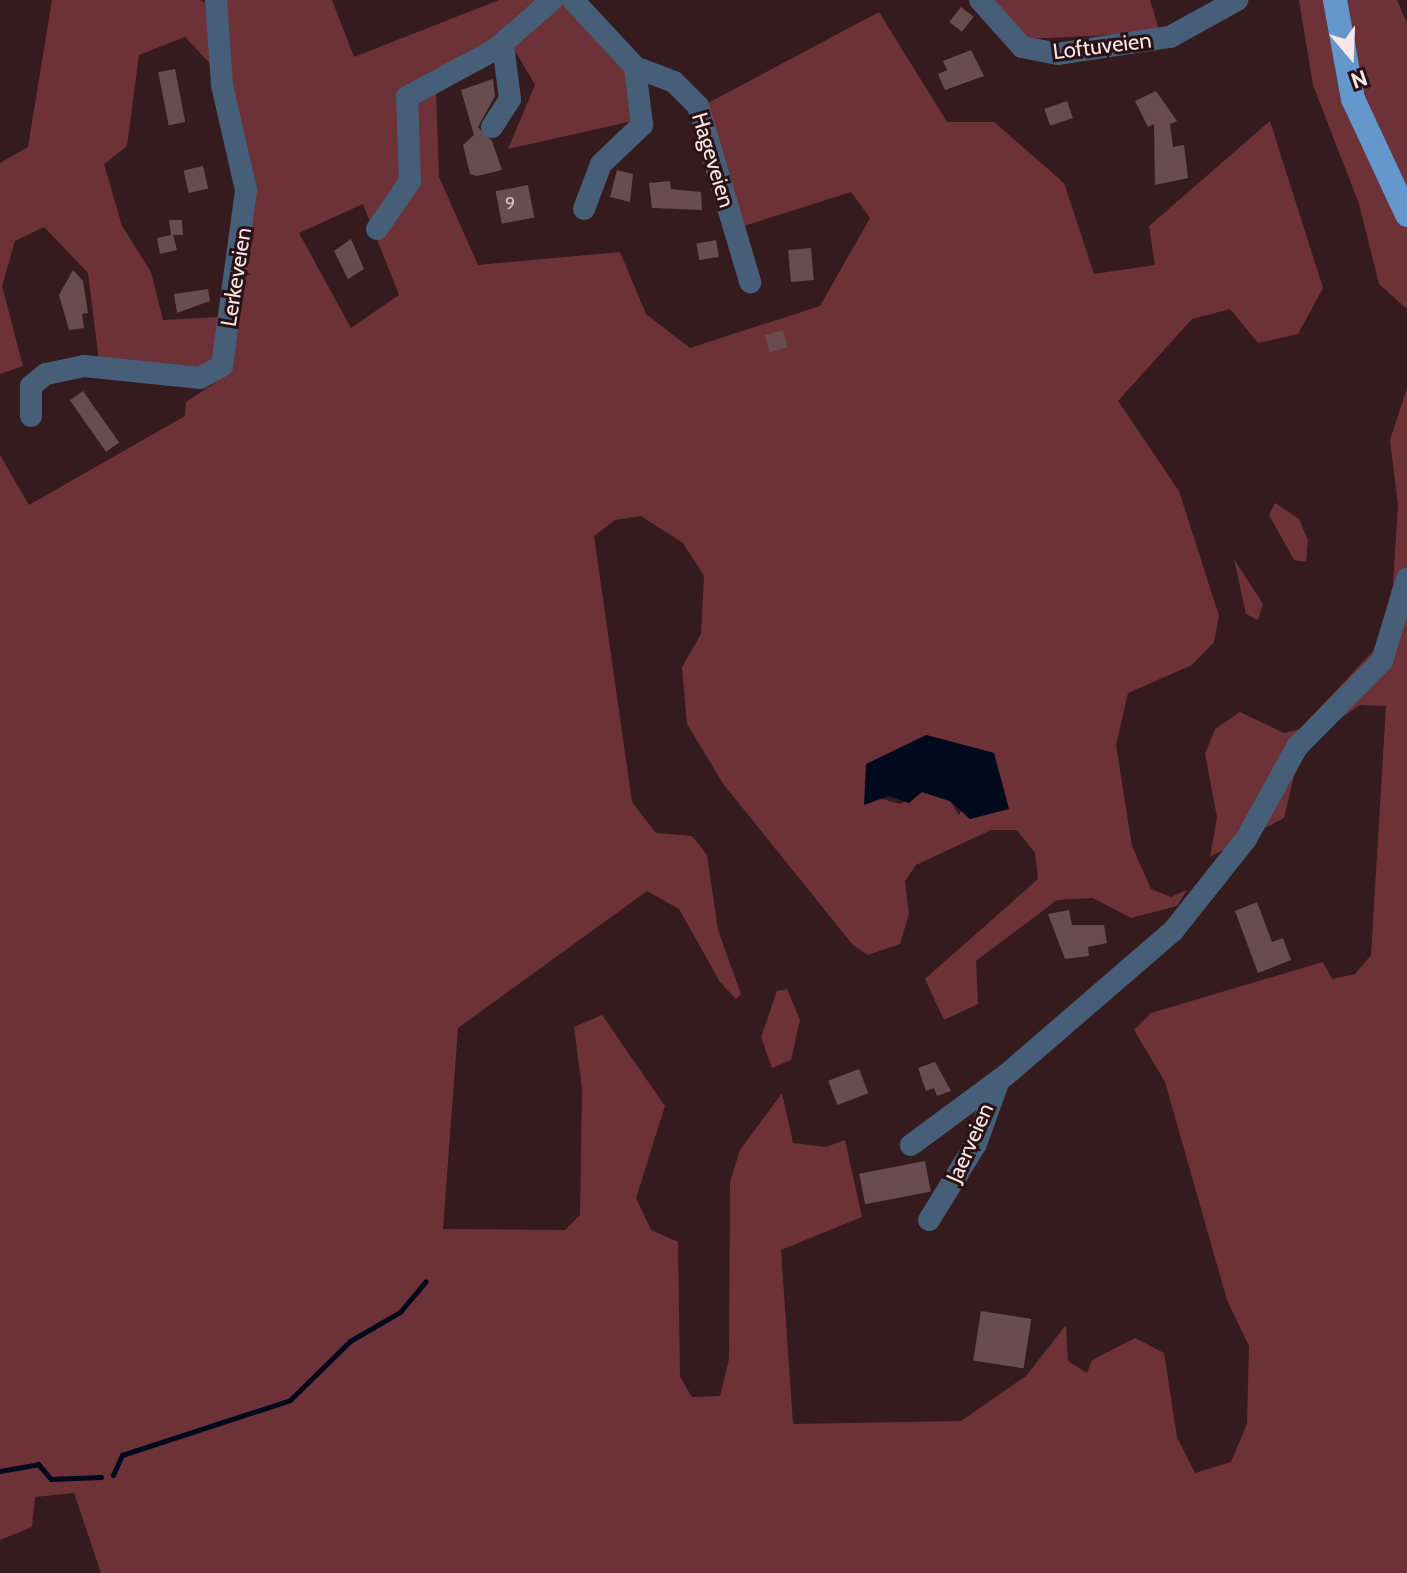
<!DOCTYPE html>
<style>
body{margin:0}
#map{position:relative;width:1407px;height:1573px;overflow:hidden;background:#351b1d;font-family:Cabin,sans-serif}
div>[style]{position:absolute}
.green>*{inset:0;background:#6d3238}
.water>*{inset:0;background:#000a1c}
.stream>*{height:5px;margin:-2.5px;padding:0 2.5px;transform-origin:2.5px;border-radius:2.5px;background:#000a1c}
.building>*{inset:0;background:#6a4c4e;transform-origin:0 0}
.minor>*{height:22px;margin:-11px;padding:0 11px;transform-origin:11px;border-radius:11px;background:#465e77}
.major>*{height:24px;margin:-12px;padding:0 12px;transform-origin:12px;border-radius:12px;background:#6497cc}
span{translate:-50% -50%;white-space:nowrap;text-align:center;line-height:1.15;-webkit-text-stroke:6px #2a1214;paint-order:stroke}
.number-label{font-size:18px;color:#d5c0c2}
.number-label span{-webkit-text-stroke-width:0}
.street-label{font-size:22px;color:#f9e7e8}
.north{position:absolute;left:1311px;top:16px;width:80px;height:80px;-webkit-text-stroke:6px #2a1214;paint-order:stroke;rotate:161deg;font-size:22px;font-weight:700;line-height:32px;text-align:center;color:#f9e7e8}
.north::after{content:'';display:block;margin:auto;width:28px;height:36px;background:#f9e7e8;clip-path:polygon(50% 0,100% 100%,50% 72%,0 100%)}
</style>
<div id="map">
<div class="green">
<i style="clip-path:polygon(evenodd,52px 0,200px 0,217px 8px,217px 0,332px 0,354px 57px,499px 0,560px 0,622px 61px,637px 120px,508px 149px,535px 85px,514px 49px,436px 89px,439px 177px,478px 265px,620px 252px,646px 314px,690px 348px,820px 306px,870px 218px,851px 192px,741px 227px,708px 103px,879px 12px,947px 122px,994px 122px,1064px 183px,1094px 274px,1155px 265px,1149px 226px,1270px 121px,1323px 288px,1298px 334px,1258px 343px,1230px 309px,1192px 319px,1118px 401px,1179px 491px,1219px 616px,1214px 642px,1192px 665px,1128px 693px,1116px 745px,1132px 846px,1151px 889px,1171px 897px,1187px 890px,1177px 906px,1131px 918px,1093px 898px,1057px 900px,976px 961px,978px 1004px,944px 1020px,925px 979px,1038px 879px,1035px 853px,1017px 830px,991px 830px,916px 865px,905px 881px,909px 914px,900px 944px,868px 955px,853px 945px,724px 785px,687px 724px,682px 667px,701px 634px,704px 576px,683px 543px,641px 516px,615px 520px,594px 536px,632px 802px,656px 833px,692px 836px,707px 855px,718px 930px,741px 994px,736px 999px,720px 982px,679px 909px,647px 891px,458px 1028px,443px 1229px,565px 1230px,580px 1215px,582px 1088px,574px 1027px,602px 1015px,665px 1106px,636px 1198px,651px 1230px,678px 1242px,680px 1377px,692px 1397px,720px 1396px,729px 1359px,730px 1182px,740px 1150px,782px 1093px,793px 1143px,826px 1147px,845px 1140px,862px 1217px,781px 1250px,793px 1424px,961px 1421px,1026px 1376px,1066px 1325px,1068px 1361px,1087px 1373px,1092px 1360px,1135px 1338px,1164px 1353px,1177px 1437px,1195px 1473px,1231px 1462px,1247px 1424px,1249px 1346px,1227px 1300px,1165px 1082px,1134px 1030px,1151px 1013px,1323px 962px,1332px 979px,1355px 974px,1371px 955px,1386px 706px,1360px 705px,1328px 727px,1297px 764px,1284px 818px,1210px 857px,1217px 817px,1205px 754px,1215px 729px,1240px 712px,1284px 733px,1300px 729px,1375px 649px,1393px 585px,1398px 505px,1390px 440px,1407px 388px,1407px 1573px,101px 1573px,74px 1493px,35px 1497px,32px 1527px,0 1540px,0 455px,29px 505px,185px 416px,186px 402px,216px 382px,99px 361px,88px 273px,44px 227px,15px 241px,2px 286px,23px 366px,0 374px,0 163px,28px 147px,52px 0,185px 37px,233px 88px,249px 232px,236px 316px,163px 320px,151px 272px,122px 226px,104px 164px,127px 146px,139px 55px,185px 37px,52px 0,363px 204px,399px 295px,351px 328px,299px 233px,363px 204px,52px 0,926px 735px,994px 753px,959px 815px,950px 801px,922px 792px,900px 804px,879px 798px,926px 735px)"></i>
<i style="clip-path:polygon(990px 0,1150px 0,1160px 33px,1024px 39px)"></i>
<i style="clip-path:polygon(1299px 0,1397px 0,1407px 23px,1407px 309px,1379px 284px,1359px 204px,1313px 85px)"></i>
<i style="clip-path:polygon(1275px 503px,1299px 519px,1308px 540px,1306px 562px,1294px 560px,1269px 515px)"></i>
<i style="clip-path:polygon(1234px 559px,1263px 604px,1258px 620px,1246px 614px)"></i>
<i style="clip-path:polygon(787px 989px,800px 1020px,791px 1060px,772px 1068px,761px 1037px,777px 991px)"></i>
</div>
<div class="water">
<i style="clip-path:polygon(926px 735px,994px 753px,1009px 809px,970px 819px,950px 801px,922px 792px,909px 803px,889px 796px,864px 805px,866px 764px)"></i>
</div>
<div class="stream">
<i style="left:0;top:1471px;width:39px;rotate:-10deg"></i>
<i style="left:38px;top:1464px;width:20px;rotate:49deg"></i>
<i style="left:51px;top:1479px;width:50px;rotate:-2.3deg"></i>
<i style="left:113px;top:1475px;width:22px;rotate:-66deg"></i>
<i style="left:122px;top:1455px;width:177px;rotate:-18.1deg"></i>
<i style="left:290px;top:1400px;width:84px;rotate:-44.5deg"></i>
<i style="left:350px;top:1341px;width:58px;rotate:-30.1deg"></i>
<i style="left:400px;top:1312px;width:40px;rotate:-50deg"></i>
</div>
<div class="building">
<i style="left:961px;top:7px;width:16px;height:19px;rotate:38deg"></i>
<i style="clip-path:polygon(971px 50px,984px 76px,945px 90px,938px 74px,947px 70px,943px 61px)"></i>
<i style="left:175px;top:69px;width:54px;height:17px;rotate:79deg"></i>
<i style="clip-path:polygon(493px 79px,495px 96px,478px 127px,492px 141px,502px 170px,477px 176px,470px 174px,463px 145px,474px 135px,461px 90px)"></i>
<i style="clip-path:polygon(1156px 91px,1177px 121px,1170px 124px,1173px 147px,1184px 145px,1188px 178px,1155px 185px,1154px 124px,1148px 127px,1135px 101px)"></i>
<i style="left:1067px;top:101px;width:18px;height:24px;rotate:71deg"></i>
<i style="left:203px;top:166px;width:23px;height:20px;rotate:77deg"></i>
<i style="clip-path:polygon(617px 170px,633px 174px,630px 202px,610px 197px)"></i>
<i style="clip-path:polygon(670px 181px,671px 189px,701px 192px,702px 210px,652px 208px,649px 183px)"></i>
<i style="left:528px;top:185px;width:33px;height:33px;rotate:79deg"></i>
<i style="clip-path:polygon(169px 220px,182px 220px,183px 235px,173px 235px,177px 250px,160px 254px,157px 238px,171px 235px)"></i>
<i style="clip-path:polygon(351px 239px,364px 269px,348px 279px,334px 251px)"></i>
<i style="left:716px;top:240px;width:17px;height:20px;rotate:80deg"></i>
<i style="left:811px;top:248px;width:32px;height:23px;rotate:85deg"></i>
<i style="clip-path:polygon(73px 270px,83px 281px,88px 313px,82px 314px,84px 328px,69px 330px,59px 295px)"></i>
<i style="clip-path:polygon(208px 289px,210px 301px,177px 313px,174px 294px)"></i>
<i style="left:783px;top:330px;width:18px;height:19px;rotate:74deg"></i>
<i style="left:83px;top:391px;width:63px;height:16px;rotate:55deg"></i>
<i style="clip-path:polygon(1257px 902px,1272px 942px,1283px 938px,1291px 960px,1258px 973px,1235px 911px)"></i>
<i style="clip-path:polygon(1069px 910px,1072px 925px,1104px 925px,1107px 943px,1088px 947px,1089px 956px,1065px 959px,1048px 914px)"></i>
<i style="clip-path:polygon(935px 1062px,951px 1091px,937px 1096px,934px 1088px,926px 1091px,918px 1068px)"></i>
<i style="left:859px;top:1069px;width:26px;height:33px;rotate:69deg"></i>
<i style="left:925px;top:1161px;width:31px;height:67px;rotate:79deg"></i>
<i style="left:981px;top:1311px;width:51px;height:50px;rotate:9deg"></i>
</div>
<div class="minor">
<i style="left:573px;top:0;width:91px;rotate:47.2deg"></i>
<i style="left:635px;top:67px;width:42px;rotate:21deg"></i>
<i style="left:674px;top:82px;width:34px;rotate:45deg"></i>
<i style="left:698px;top:106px;width:184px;rotate:73.5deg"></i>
<i style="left:980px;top:0;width:63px;rotate:48.2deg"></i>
<i style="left:1022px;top:47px;width:36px;rotate:11deg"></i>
<i style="left:1057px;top:54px;width:114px;rotate:-8.6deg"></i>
<i style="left:1170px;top:37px;width:77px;rotate:-28.9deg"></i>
<i style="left:492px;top:127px;width:33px;rotate:-57deg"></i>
<i style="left:510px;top:99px;width:55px;rotate:-97.3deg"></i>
<i style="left:584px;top:209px;width:48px;rotate:-69.3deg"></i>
<i style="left:601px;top:164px;width:57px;rotate:-43.6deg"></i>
<i style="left:642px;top:125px;width:58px;rotate:-96.9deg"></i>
<i style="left:377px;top:229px;width:58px;rotate:-55.5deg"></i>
<i style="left:410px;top:181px;width:84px;rotate:-92deg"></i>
<i style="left:407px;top:97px;width:101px;rotate:-28.3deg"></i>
<i style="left:496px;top:49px;width:74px;rotate:-41.2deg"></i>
<i style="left:31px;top:416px;width:30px;rotate:-90deg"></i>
<i style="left:31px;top:386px;width:19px;rotate:-39deg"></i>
<i style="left:46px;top:374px;width:39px;rotate:-12deg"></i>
<i style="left:84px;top:366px;width:117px;rotate:5.9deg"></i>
<i style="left:200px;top:378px;width:25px;rotate:-29deg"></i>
<i style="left:222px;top:366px;width:178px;rotate:-82.2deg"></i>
<i style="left:246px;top:190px;width:108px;rotate:-102.9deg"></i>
<i style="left:222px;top:85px;width:85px;rotate:-94deg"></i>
<i style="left:911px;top:1145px;width:118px;rotate:-36.4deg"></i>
<i style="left:1006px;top:1075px;width:221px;rotate:-40.8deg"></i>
<i style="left:1173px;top:931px;width:117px;rotate:-51.6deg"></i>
<i style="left:1246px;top:839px;width:105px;rotate:-61deg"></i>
<i style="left:1297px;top:747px;width:121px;rotate:-45.3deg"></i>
<i style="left:1382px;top:661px;width:86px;rotate:-73deg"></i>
<i style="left:929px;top:1220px;width:89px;rotate:-58.3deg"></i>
<i style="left:976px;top:1144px;width:65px;rotate:-70.2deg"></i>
</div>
<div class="major">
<i style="left:1335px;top:0;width:101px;rotate:79.7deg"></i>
<i style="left:1353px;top:99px;width:128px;rotate:65deg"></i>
</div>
<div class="number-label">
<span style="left:510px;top:204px">9</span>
</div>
<div class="street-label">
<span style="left:1102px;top:46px;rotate:-7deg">Loftuveien</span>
<span style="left:713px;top:160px;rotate:73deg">Hageveien</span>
<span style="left:236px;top:277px;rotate:-81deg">Lerkeveien</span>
<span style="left:970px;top:1143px;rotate:-66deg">Jaerveien</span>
</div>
<div class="north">N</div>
</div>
